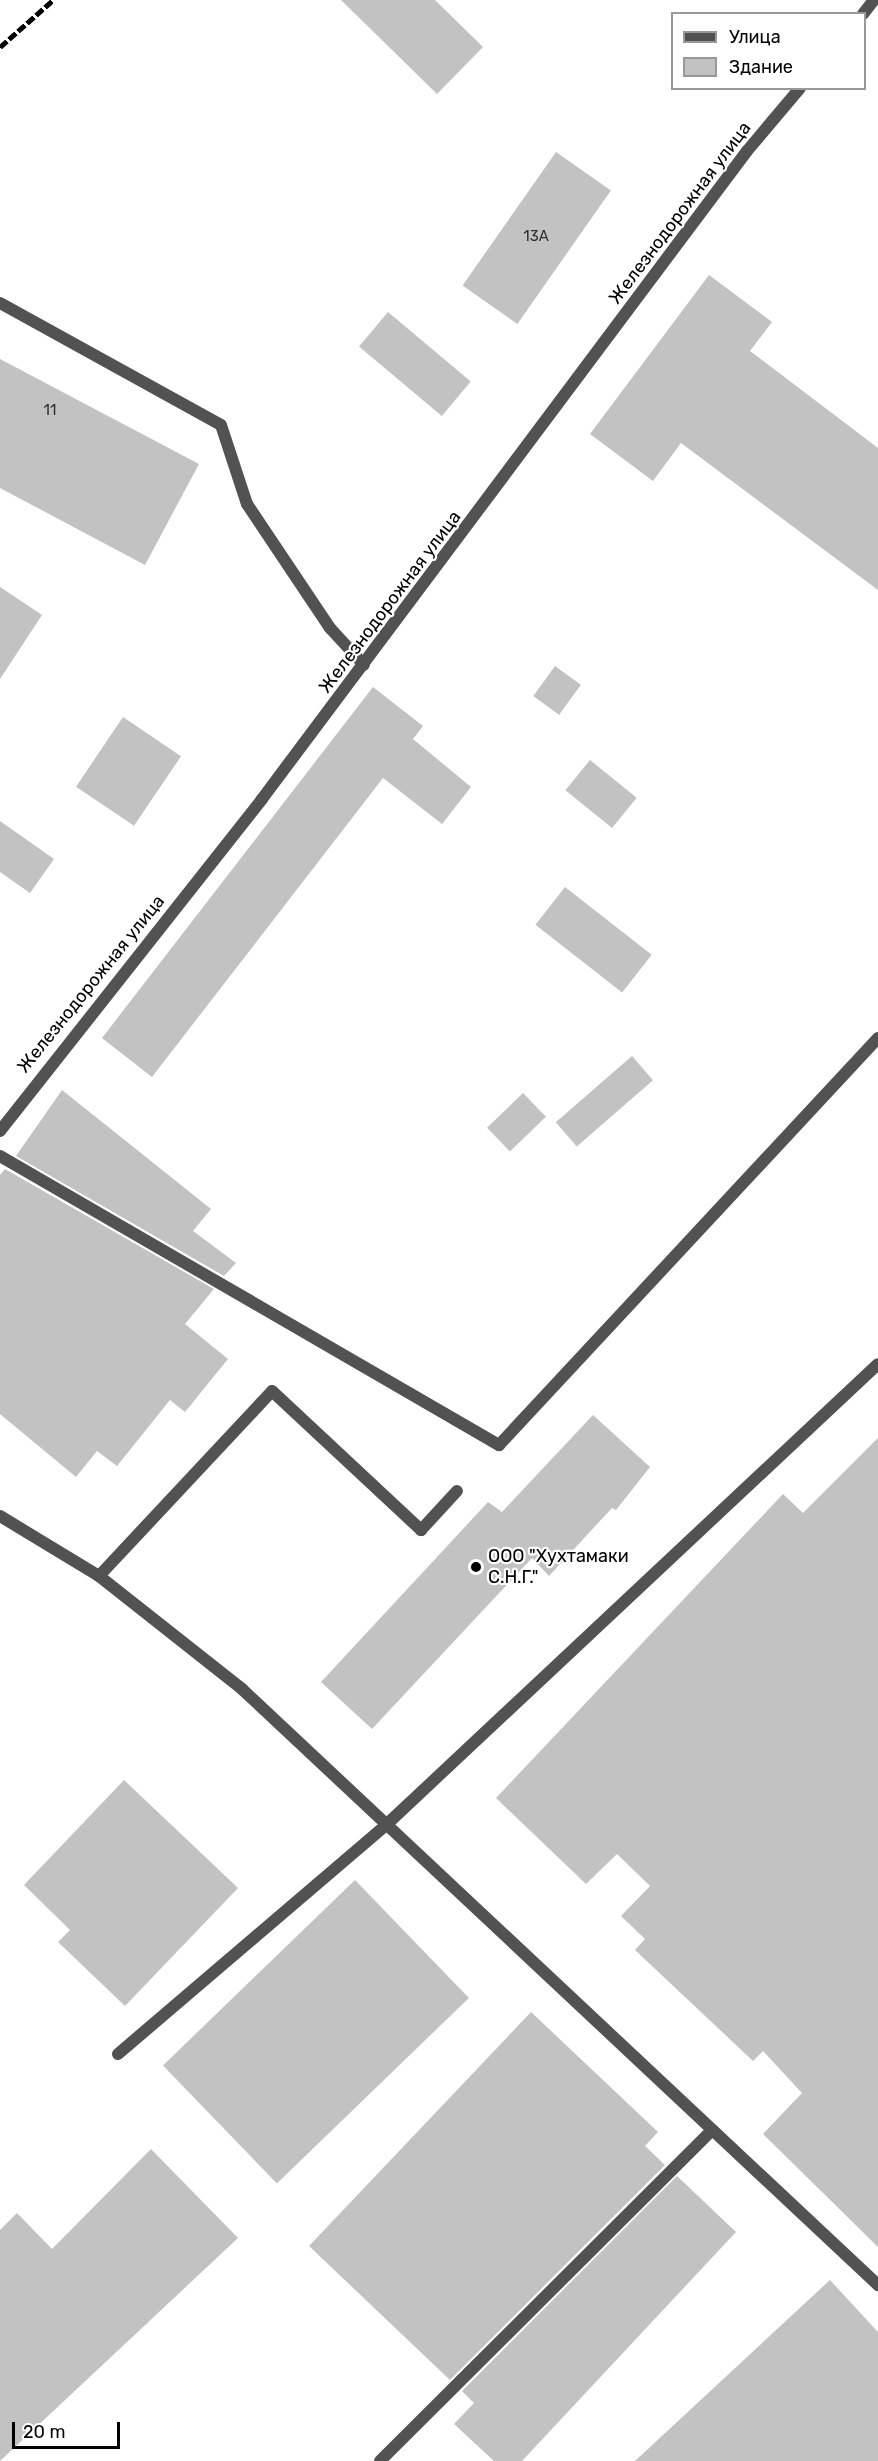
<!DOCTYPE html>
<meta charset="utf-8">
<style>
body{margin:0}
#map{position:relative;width:878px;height:2461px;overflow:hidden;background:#fff;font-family:Rubik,sans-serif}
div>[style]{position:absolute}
.building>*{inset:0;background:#c2c2c2;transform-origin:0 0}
.lane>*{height:12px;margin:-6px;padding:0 6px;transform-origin:6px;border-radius:6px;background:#525252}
.street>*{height:12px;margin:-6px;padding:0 6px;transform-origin:6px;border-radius:6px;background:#525252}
.rail>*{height:4.5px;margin-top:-2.25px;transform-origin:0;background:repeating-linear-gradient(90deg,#000 0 9px,transparent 0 12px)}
.dots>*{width:16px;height:16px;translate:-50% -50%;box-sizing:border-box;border:3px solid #fff;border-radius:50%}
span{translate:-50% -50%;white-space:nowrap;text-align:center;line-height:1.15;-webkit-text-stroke:4.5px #fff;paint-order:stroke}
.number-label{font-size:15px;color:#303030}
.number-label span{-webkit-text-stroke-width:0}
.street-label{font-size:18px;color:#000}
.poi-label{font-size:18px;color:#000}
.left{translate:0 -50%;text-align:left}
.legend{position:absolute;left:671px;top:12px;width:195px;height:78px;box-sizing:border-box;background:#fff;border:2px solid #999;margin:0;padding:8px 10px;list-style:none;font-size:18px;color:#000}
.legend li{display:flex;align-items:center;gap:12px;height:30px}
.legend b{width:30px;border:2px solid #999}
.scale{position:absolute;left:12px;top:2422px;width:108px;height:27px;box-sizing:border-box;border:3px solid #000;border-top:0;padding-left:8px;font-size:18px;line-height:21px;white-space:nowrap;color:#000;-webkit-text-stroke:4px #fff;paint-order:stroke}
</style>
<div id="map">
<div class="building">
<i style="clip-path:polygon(341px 0,435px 0,483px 47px,437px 94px)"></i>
<i style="left:556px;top:152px;width:67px;height:163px;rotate:35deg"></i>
<i style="clip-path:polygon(709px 275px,772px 322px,750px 351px,878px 448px,878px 590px,681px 443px,653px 481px,590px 434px)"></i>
<i style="left:388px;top:312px;width:108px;height:45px;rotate:40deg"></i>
<i style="clip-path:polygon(0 359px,199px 464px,145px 565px,0 488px)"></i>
<i style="clip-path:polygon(0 587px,42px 615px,0 679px)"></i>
<i style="left:555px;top:666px;width:32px;height:37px;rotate:36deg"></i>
<i style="clip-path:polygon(373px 687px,423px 726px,413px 739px,471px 787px,442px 824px,383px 778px,152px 1077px,102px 1038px)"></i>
<i style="left:123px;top:717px;width:70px;height:84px;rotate:34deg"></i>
<i style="left:590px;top:760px;width:60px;height:39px;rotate:39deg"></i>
<i style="clip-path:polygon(0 821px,54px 859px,30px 893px,0 872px)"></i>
<i style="left:565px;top:887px;width:110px;height:48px;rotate:38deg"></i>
<i style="left:632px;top:1056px;width:32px;height:101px;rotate:49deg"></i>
<i style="clip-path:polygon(62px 1090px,211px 1209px,193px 1231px,236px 1263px,224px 1276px,16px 1156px)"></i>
<i style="left:523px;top:1093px;width:33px;height:50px;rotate:46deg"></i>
<i style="clip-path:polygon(5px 1169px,214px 1289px,185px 1324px,228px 1359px,185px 1412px,170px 1400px,117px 1466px,97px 1451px,76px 1477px,0 1414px,0 1175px)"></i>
<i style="clip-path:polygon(593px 1415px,650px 1467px,616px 1510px,612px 1508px,549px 1576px,532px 1558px,372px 1729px,321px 1682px,488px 1502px,502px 1512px)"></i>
<i style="clip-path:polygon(878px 1438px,878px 2247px,763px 2134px,802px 2093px,763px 2051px,753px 2061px,635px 1950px,645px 1939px,621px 1916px,650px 1886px,617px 1854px,586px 1884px,496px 1798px,783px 1494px,803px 1513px)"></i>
<i style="clip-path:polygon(124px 1780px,238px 1888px,125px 2006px,58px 1942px,70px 1930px,24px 1885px)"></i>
<i style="left:355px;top:1880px;width:164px;height:267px;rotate:46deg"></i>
<i style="clip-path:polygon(531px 2012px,658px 2132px,645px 2146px,665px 2165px,450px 2380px,309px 2246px)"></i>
<i style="clip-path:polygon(151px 2149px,238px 2238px,0 2461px,0 2230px,17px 2213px,52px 2249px)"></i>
<i style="clip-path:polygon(677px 2176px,736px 2232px,522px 2461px,494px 2461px,454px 2424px,474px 2403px,462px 2391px)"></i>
<i style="clip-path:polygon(830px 2280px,878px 2332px,878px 2461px,635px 2461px)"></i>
</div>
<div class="lane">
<i style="left:0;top:303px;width:252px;rotate:28.9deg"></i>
<i style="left:221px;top:425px;width:83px;rotate:71.8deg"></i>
<i style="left:247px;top:504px;width:149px;rotate:56.2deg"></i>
<i style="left:330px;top:628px;width:50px;rotate:47.4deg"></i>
<i style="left:0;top:1156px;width:577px;rotate:30.08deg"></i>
<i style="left:499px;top:1445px;width:556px;rotate:-47.04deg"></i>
<i style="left:0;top:1516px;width:116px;rotate:31.2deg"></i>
<i style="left:99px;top:1576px;width:182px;rotate:38.3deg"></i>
<i style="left:242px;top:1689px;width:872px;rotate:43.14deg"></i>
<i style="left:99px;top:1576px;width:253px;rotate:-46.9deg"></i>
<i style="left:272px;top:1391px;width:204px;rotate:43deg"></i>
<i style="left:421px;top:1530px;width:53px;rotate:-47.3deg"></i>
<i style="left:118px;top:2054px;width:353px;rotate:-40.5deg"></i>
<i style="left:386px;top:1825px;width:674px;rotate:-43.14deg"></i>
<i style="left:380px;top:2461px;width:469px;rotate:-44.9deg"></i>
</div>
<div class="street">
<i style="left:863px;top:14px;width:18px;rotate:-52deg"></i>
<i style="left:0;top:1131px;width:423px;rotate:-51.7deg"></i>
<i style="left:262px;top:799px;width:809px;rotate:-53.19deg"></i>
<i style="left:747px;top:151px;width:82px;rotate:-49.9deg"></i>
</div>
<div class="rail">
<i style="left:0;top:47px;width:71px;rotate:-41.6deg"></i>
</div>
<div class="dots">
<i style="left:476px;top:1567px;background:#000"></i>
</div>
<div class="number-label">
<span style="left:536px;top:237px">13А</span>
<span style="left:50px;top:411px">11</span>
</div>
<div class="street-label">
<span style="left:680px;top:213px;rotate:-53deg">Железнодорожная улица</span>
<span style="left:390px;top:602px;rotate:-53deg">Железнодорожная улица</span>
<span style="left:91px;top:984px;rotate:-51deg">Железнодорожная улица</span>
</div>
<div class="poi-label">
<span class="left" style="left:488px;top:1567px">ООО "Хухтамаки<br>С.Н.Г."</span>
</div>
<ul class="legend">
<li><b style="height:8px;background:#525252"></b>Улица</li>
<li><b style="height:16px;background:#c2c2c2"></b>Здание</li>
</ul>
<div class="scale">20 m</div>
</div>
